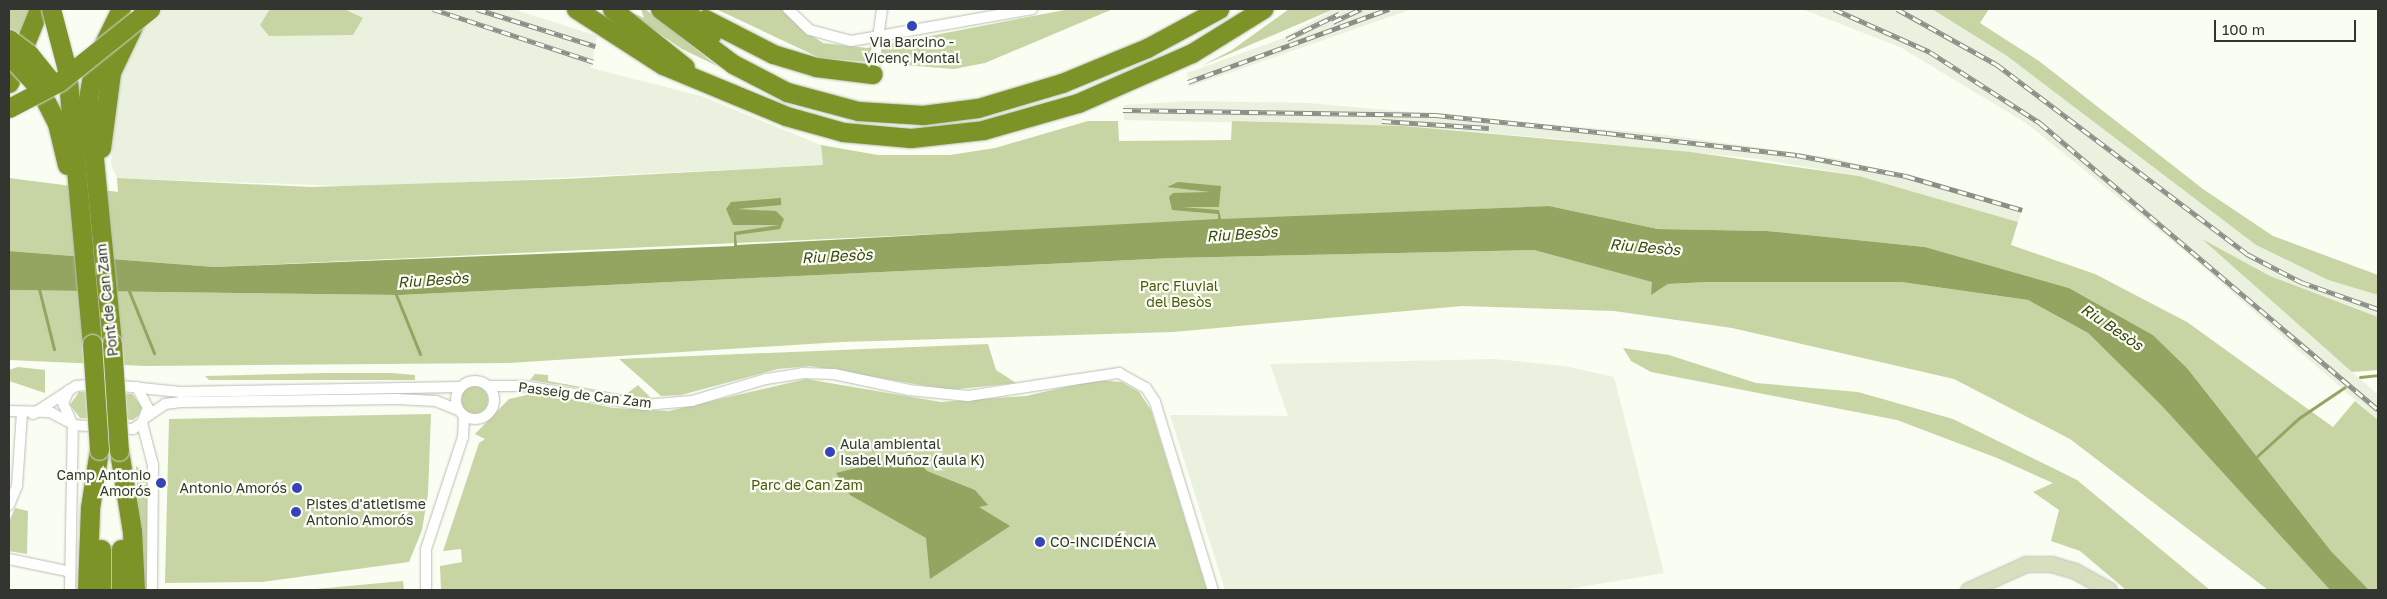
<!DOCTYPE html>
<meta charset="utf-8">
<style>
body{margin:0}
#map{position:relative;width:2387px;height:599px;overflow:hidden;background:#f9fdf2;font-family:"Golos Text",sans-serif}
div>[style]{position:absolute}
.built>*{inset:0;background:#ebf1df}
.green>*{inset:0;background:#c7d5a5}
.round{border-radius:50%}
.water>*{inset:0;background:#93a560}
.stream>*{height:3px;margin:-1.5px;padding:0 1.5px;transform-origin:1.5px;border-radius:1.5px;background:#93a560}
.roads{filter:drop-shadow(0 0 1px #babeb3) drop-shadow(0 0 1px #babeb3)}
.street>*{height:10px;margin:-5px;padding:0 5px;transform-origin:5px;border-radius:5px;background:#fff}
.street>.ring{margin:-5px;padding:0;box-sizing:content-box;background:none;border:10px solid #fff;border-radius:50%}
.secondary>*{height:15px;margin:-7.5px;padding:0 7.5px;transform-origin:7.5px;border-radius:7.5px;background:#d8dfbe}
.highway>*{height:19px;margin:-9.5px;padding:0 9.5px;transform-origin:9.5px;border-radius:9.5px;background:#7c9327}
.rail>*{height:5px;margin-top:-2.5px;transform-origin:0;background:repeating-linear-gradient(90deg,#f9fdf2 0 9px,#8b8e86 0 18px);box-sizing:border-box;border-block:1px solid #8b8e86}
.bridges{filter:drop-shadow(0 0 1px #dadbda) drop-shadow(0 0 1px #dadbda)}
.highway-bridge>*{height:19px;margin:-9.5px;padding:0 9.5px;transform-origin:9.5px;border-radius:9.5px;background:#7c9327}
.dots>*{width:14px;height:14px;translate:-50% -50%;box-sizing:border-box;border:2px solid #f9fdf2;border-radius:50%}
span{translate:-50% -50%;white-space:nowrap;text-align:center;line-height:1.15;-webkit-text-stroke:4.5px #f9fdf2;paint-order:stroke}
.poi-label{font-size:14px;color:#333530}
.left{translate:0 -50%;text-align:left}
.right{translate:-100% -50%;text-align:right}
.park-label{font-size:14px;color:#4a590a}
.street-label{font-size:14px;color:#333530}
.water-label{font-size:15px;color:#3a4612;font-style:italic}
.frame{position:absolute;inset:0;border:10px solid #333530;pointer-events:none}
.scale{position:absolute;left:2214px;top:20px;width:142px;height:22px;box-sizing:border-box;border:2px solid #333530;border-top:0;padding-left:6px;font-size:15px;line-height:18px;white-space:nowrap;color:#333530;-webkit-text-stroke:4px #f9fdf2;paint-order:stroke}
</style>
<div id="map">
<div class="built">
<i style="clip-path:polygon(157px 9px,513px 9px,597px 36px,591px 68px,701px 96px,821px 145px,823px 165px,372px 187px,117px 178px,111px 164px,114px 93px,133px 37px)"></i>
<i style="clip-path:polygon(1334px 9px,1412px 9px,1189px 87px,1187px 73px,1281px 39px)"></i>
<i style="clip-path:polygon(1802px 9px,1932px 9px,2007px 56px,2256px 245px,2328px 280px,2378px 295px,2378px 317px,2270px 276px,2205px 241px,2378px 395px,2378px 420px,2188px 254px,2026px 123px,1900px 47px)"></i>
<i style="clip-path:polygon(1190px 101px,1308px 103px,1659px 134px,1834px 158px,2023px 208px,2018px 222px,1859px 176px,1759px 159px,1548px 138px,1404px 126px,1124px 120px,1124px 105px)"></i>
<i style="clip-path:polygon(1495px 359px,1565px 366px,1614px 377px,1664px 573px,1563px 590px,1225px 590px,1170px 415px,1288px 416px,1270px 364px)"></i>
</div>
<div class="green">
<i style="clip-path:polygon(9px 9px,35px 9px,9px 76px)"></i>
<i style="clip-path:polygon(270px 9px,344px 9px,363px 18px,353px 35px,269px 36px,260px 25px)"></i>
<i style="clip-path:polygon(624px 9px,644px 18px,641px 9px,645px 9px,717px 66px,682px 49px)"></i>
<i style="clip-path:polygon(716px 9px,785px 9px,800px 28px,823px 43px,867px 48px,1070px 9px,1113px 9px,985px 63px,954px 69px,820px 58px)"></i>
<i style="clip-path:polygon(1289px 9px,1334px 9px,1201px 66px,1232px 50px)"></i>
<i style="clip-path:polygon(1932px 9px,1989px 9px,1980px 23px,2039px 61px,2203px 189px,2273px 236px,2378px 275px,2378px 295px,2328px 280px,2256px 245px,2007px 56px)"></i>
<i style="clip-path:polygon(1088px 121px,1118px 121px,1119px 141px,1231px 140px,1232px 121px,1404px 126px,1691px 152px,1859px 176px,2018px 222px,2011px 245px,2095px 274px,2187px 322px,2333px 427px,2355px 401px,2378px 420px,2378px 590px,2369px 590px,2331px 551px,2187px 368px,2153px 335px,2069px 288px,1925px 247px,1767px 231px,1658px 229px,1549px 206px,214px 267px,9px 251px,9px 178px,118px 192px,117px 178px,311px 187px,563px 179px,823px 165px,821px 145px,878px 155px,950px 155px,995px 148px)"></i>
<i style="clip-path:polygon(2202px 239px,2270px 276px,2378px 317px,2378px 370px,2352px 372px)"></i>
<i style="clip-path:polygon(1534px 250px,1653px 282px,1652px 294px,1668px 284px,1707px 282px,1901px 282px,2028px 300px,2088px 333px,2161px 405px,2330px 590px,2268px 590px,2070px 439px,1954px 379px,1732px 328px,1614px 311px,1462px 306px,1173px 332px,841px 342px,509px 363px,146px 366px,9px 360px,9px 290px,400px 295px,1173px 258px)"></i>
<i style="clip-path:polygon(988px 344px,996px 370px,1016px 383px,950px 390px,810px 366px,778px 369px,681px 395px,661px 396px,619px 359px)"></i>
<i style="clip-path:polygon(1623px 348px,1669px 355px,1756px 383px,1858px 392px,1953px 419px,2077px 480px,2210px 590px,2126px 590px,2080px 551px,2051px 541px,2059px 510px,2033px 492px,2053px 483px,1997px 458px,1897px 420px,1651px 372px,1631px 361px)"></i>
<i style="clip-path:polygon(18px 367px,45px 370px,45px 393px,9px 381px,9px 370px)"></i>
<i style="clip-path:polygon(324px 373px,392px 373px,415px 375px,415px 380px,209px 380px,205px 376px)"></i>
<i style="clip-path:polygon(535px 374px,548px 375px,548px 381px,625px 395px,638px 385px,653px 400px,530px 380px)"></i>
<i style="clip-path:polygon(806px 379px,941px 402px,1026px 396px,1096px 380px,1122px 382px,1139px 392px,1151px 410px,1207px 590px,441px 590px,440px 566px,462px 562px,461px 549px,443px 551px,479px 443px,485px 439px,475px 434px,509px 399px,536px 393px,614px 408px,669px 411px)"></i>
<i class="round" style="left:460px;top:386px;width:28px;height:28px"></i>
<i style="clip-path:polygon(79px 392px,132px 394px,142px 407px,139px 415px,133px 420px,80px 418px,70px 405px)"></i>
<i style="clip-path:polygon(431px 414px,428px 494px,422px 530px,409px 562px,262px 582px,165px 583px,169px 419px)"></i>
<i style="clip-path:polygon(136px 466px,147px 474px,147px 590px,143px 590px)"></i>
<i style="clip-path:polygon(15px 508px,28px 511px,27px 554px,9px 551px,9px 522px)"></i>
<i style="clip-path:polygon(403px 581px,404px 590px,305px 590px)"></i>
</div>
<div class="water">
<i style="clip-path:polygon(1178px 182px,1221px 186px,1219px 207px,1182px 207px,1219px 210px,1221px 219px,1549px 206px,1658px 229px,1767px 231px,1925px 247px,2069px 288px,2153px 335px,2187px 368px,2331px 551px,2369px 590px,2330px 590px,2161px 405px,2088px 333px,2028px 300px,1901px 282px,1707px 282px,1668px 284px,1651px 295px,1652px 282px,1534px 250px,1173px 258px,400px 295px,9px 290px,9px 251px,214px 267px,734px 246px,734px 232px,779px 225px,733px 225px,726px 209px,731px 202px,781px 198px,781px 205px,737px 209px,776px 211px,784px 219px,780px 229px,736px 235px,737px 245px,1218px 219px,1218px 214px,1172px 210px,1169px 197px,1173px 193px,1210px 192px,1167px 187px)"></i>
<i style="clip-path:polygon(912px 454px,927px 471px,975px 490px,988px 505px,979px 507px,1010px 526px,930px 579px,926px 538px,850px 495px,836px 473px)"></i>
</div>
<div class="stream">
<i style="left:39px;top:289px;width:62px;rotate:76deg"></i>
<i style="left:129px;top:291px;width:67px;rotate:68deg"></i>
<i style="left:395px;top:292px;width:67px;rotate:68deg"></i>
<i style="left:2360px;top:377px;width:18px;rotate:-6deg"></i>
<i style="left:2254px;top:459px;width:61px;rotate:-42.3deg"></i>
<i style="left:2299px;top:418px;width:55px;rotate:-34deg"></i>
</div>
<div class="roads">
<div class="street">
<i style="left:788px;top:9px;width:30px;rotate:44deg"></i>
<i style="left:810px;top:30px;width:42px;rotate:15deg"></i>
<i style="left:851px;top:41px;width:184px;rotate:-10deg"></i>
<i style="left:873px;top:74px;width:66px;rotate:-82.1deg"></i>
<i class="ring" style="left:456px;top:381px;width:28px;height:28px"></i>
<i style="left:112px;top:385px;width:68px;rotate:5.9deg"></i>
<i style="left:180px;top:392px;width:280px;rotate:-1deg"></i>
<i style="left:488px;top:386px;width:35px"></i>
<i style="left:523px;top:386px;width:122px;rotate:8.9deg"></i>
<i style="left:644px;top:405px;width:48px;rotate:-4.8deg"></i>
<i style="left:692px;top:401px;width:77px;rotate:-16.6deg"></i>
<i style="left:766px;top:379px;width:36px;rotate:-9deg"></i>
<i style="left:802px;top:373px;width:32px;rotate:2deg"></i>
<i style="left:834px;top:374px;width:77px;rotate:12deg"></i>
<i style="left:909px;top:390px;width:59px;rotate:5.8deg"></i>
<i style="left:968px;top:396px;width:153px;rotate:-8.7deg"></i>
<i style="left:1119px;top:373px;width:31px;rotate:29deg"></i>
<i style="left:1146px;top:388px;width:17px;rotate:57deg"></i>
<i style="left:1155px;top:402px;width:197px;rotate:72.9deg"></i>
<i style="left:69px;top:390px;width:14px;rotate:115deg"></i>
<i style="left:63px;top:403px;width:24px;rotate:66deg"></i>
<i style="left:73px;top:425px;width:60px;rotate:3.8deg"></i>
<i style="left:133px;top:429px;width:11px;rotate:-34deg"></i>
<i style="left:142px;top:423px;width:16px;rotate:-68deg"></i>
<i style="left:148px;top:408px;width:24px;rotate:-118deg"></i>
<i style="left:9px;top:411px;width:41px;rotate:1.4deg"></i>
<i style="left:50px;top:412px;width:21px;rotate:28deg"></i>
<i style="left:33px;top:414px;width:51px;rotate:-33.1deg"></i>
<i style="left:76px;top:386px;width:22px;rotate:-5deg"></i>
<i style="left:146px;top:417px;width:23px;rotate:-34deg"></i>
<i style="left:165px;top:404px;width:16px;rotate:-7deg"></i>
<i style="left:181px;top:402px;width:216px;rotate:-0.8deg"></i>
<i style="left:397px;top:399px;width:39px;rotate:3deg"></i>
<i style="left:436px;top:401px;width:24px;rotate:22deg"></i>
<i style="left:142px;top:423px;width:43px;rotate:75.3deg"></i>
<i style="left:153px;top:465px;width:125px;rotate:90.5deg"></i>
<i style="left:9px;top:505px;width:21px;rotate:-67deg"></i>
<i style="left:17px;top:486px;width:74px;rotate:-86.1deg"></i>
<i style="left:9px;top:559px;width:63px;rotate:11.8deg"></i>
<i style="left:70px;top:590px;width:165px;rotate:-89deg"></i>
<i style="left:426px;top:590px;width:41px;rotate:-90deg"></i>
<i style="left:426px;top:549px;width:118px;rotate:-71.7deg"></i>
<i style="left:463px;top:437px;width:21px;rotate:-87deg"></i>
</div>
<div class="secondary">
<i style="left:1968px;top:590px;width:64px;rotate:-24.1deg"></i>
<i style="left:2026px;top:564px;width:25px"></i>
<i style="left:2051px;top:564px;width:25px;rotate:16deg"></i>
<i style="left:2075px;top:571px;width:39px;rotate:29deg"></i>
</div>
<div class="highway">
<i style="left:576px;top:9px;width:103px;rotate:32.8deg"></i>
<i style="left:663px;top:65px;width:133px;rotate:22.5deg"></i>
<i style="left:786px;top:116px;width:59px;rotate:15.7deg"></i>
<i style="left:843px;top:132px;width:68px;rotate:5deg"></i>
<i style="left:911px;top:138px;width:72px;rotate:-6.3deg"></i>
<i style="left:983px;top:130px;width:99px;rotate:-15.9deg"></i>
<i style="left:1078px;top:103px;width:124px;rotate:-23.7deg"></i>
<i style="left:1192px;top:53px;width:84px;rotate:-31.8deg"></i>
<i style="left:612px;top:9px;width:93px;rotate:38.5deg"></i>
<i style="left:660px;top:9px;width:91px;rotate:37deg"></i>
<i style="left:733px;top:64px;width:61px;rotate:27.4deg"></i>
<i style="left:787px;top:92px;width:73px;rotate:15deg"></i>
<i style="left:858px;top:111px;width:65px;rotate:3.5deg"></i>
<i style="left:923px;top:115px;width:55px;rotate:-7.3deg"></i>
<i style="left:978px;top:108px;width:88px;rotate:-16.6deg"></i>
<i style="left:1062px;top:83px;width:92px;rotate:-22.4deg"></i>
<i style="left:1147px;top:48px;width:82px;rotate:-28.4deg"></i>
<i style="left:683px;top:9px;width:38px;rotate:41deg"></i>
<i style="left:705px;top:19px;width:76px;rotate:27.2deg"></i>
<i style="left:773px;top:54px;width:45px;rotate:16.8deg"></i>
<i style="left:816px;top:67px;width:57px;rotate:7deg"></i>
<i style="left:67px;top:70px;width:275px;rotate:84.8deg"></i>
<i style="left:9px;top:83px;width:80px;rotate:-67.9deg"></i>
<i style="left:39px;top:88px;width:39px;rotate:63deg"></i>
<i style="left:57px;top:123px;width:43px;rotate:76.6deg"></i>
<i style="left:101px;top:148px;width:77px;rotate:-82.5deg"></i>
<i style="left:111px;top:72px;width:53px;rotate:-64.4deg"></i>
<i style="left:112px;top:343px;width:244px;rotate:-95.6deg"></i>
<i style="left:88px;top:100px;width:36px;rotate:-81deg"></i>
<i style="left:94px;top:64px;width:61px;rotate:-63.9deg"></i>
<i style="left:119px;top:451px;width:81px;rotate:80.8deg"></i>
<i style="left:132px;top:531px;width:59px;rotate:87.1deg"></i>
<i style="left:101px;top:549px;width:41px;rotate:90deg"></i>
<i style="left:87px;top:590px;width:82px;rotate:-87.9deg"></i>
<i style="left:90px;top:508px;width:59px;rotate:-81.2deg"></i>
<i style="left:121px;top:590px;width:41px;rotate:-90deg"></i>
</div>
</div>
<div class="rail">
<i style="left:433px;top:9px;width:169px;rotate:18.2deg"></i>
<i style="left:477px;top:9px;width:124px;rotate:17.4deg"></i>
<i style="left:1834px;top:9px;width:105px;rotate:24.1deg"></i>
<i style="left:1930px;top:52px;width:131px;rotate:32.8deg"></i>
<i style="left:2040px;top:123px;width:443px;rotate:40.3deg"></i>
<i style="left:1897px;top:9px;width:113px;rotate:29.1deg"></i>
<i style="left:1996px;top:64px;width:315px;rotate:37.1deg"></i>
<i style="left:2247px;top:254px;width:61px;rotate:27.4deg"></i>
<i style="left:2301px;top:282px;width:82px;rotate:19.3deg"></i>
<i style="left:1333px;top:22px;width:31px;rotate:-25deg"></i>
<i style="left:1287px;top:39px;width:58px;rotate:-25.7deg"></i>
<i style="left:1188px;top:82px;width:214px;rotate:-20deg"></i>
<i style="left:1123px;top:110px;width:313px;rotate:0.9deg"></i>
<i style="left:1436px;top:115px;width:172px;rotate:6deg"></i>
<i style="left:1607px;top:133px;width:191px;rotate:6.6deg"></i>
<i style="left:1797px;top:155px;width:111px;rotate:10.9deg"></i>
<i style="left:1906px;top:176px;width:121px;rotate:16.3deg"></i>
<i style="left:1382px;top:121px;width:107px;rotate:3.7deg"></i>
</div>
<div class="bridges">
<div class="highway-bridge">
<i style="left:51px;top:9px;width:63px;rotate:75.3deg"></i>
<i style="left:9px;top:39px;width:25px;rotate:37deg"></i>
<i style="left:29px;top:54px;width:35px;rotate:51deg"></i>
<i style="left:9px;top:55px;width:45px;rotate:47.7deg"></i>
<i style="left:9px;top:108px;width:56px;rotate:-27.5deg"></i>
<i style="left:59px;top:82px;width:117px;rotate:-38.7deg"></i>
<i style="left:112px;top:343px;width:108px;rotate:86.3deg"></i>
<i style="left:92px;top:344px;width:106px;rotate:86.2deg"></i>
</div>
</div>
<div class="dots">
<i style="left:912px;top:26px;background:#3744b7"></i>
<i style="left:830px;top:452px;background:#3744b7"></i>
<i style="left:161px;top:483px;background:#3744b7"></i>
<i style="left:297px;top:488px;background:#3744b7"></i>
<i style="left:296px;top:512px;background:#3744b7"></i>
<i style="left:1040px;top:542px;background:#3744b7"></i>
</div>
<div class="poi-label">
<span style="left:912px;top:50px">Via Barcino -<br>Vicenç Montal</span>
<span class="left" style="left:840px;top:452px">Aula ambiental<br>Isabel Muñoz (aula K)</span>
<span class="right" style="left:151px;top:483px">Camp Antonio<br>Amorós</span>
<span class="right" style="left:287px;top:488px">Antonio Amorós</span>
<span class="left" style="left:306px;top:512px">Pistes d'atletisme<br>Antonio Amorós</span>
<span class="left" style="left:1050px;top:542px">CO-INCIDÉNCIA</span>
</div>
<div class="park-label">
<span style="left:1179px;top:294px">Parc Fluvial<br>del Besòs</span>
<span style="left:807px;top:485px">Parc de Can Zam</span>
</div>
<div class="street-label">
<span style="left:107px;top:300px;rotate:-96deg">Pont de Can Zam</span>
<span style="left:585px;top:395px;rotate:7deg">Passeig de Can Zam</span>
</div>
<div class="water-label">
<span style="left:1242px;top:234px;rotate:-4deg">Riu Besòs</span>
<span style="left:1645px;top:247px;rotate:5deg">Riu Besòs</span>
<span style="left:837px;top:256px;rotate:-3deg">Riu Besòs</span>
<span style="left:433px;top:280px;rotate:-4deg">Riu Besòs</span>
<span style="left:2112px;top:327px;rotate:34deg">Riu Besòs</span>
</div>
<div class="frame"></div>
<div class="scale">100 m</div>
</div>
